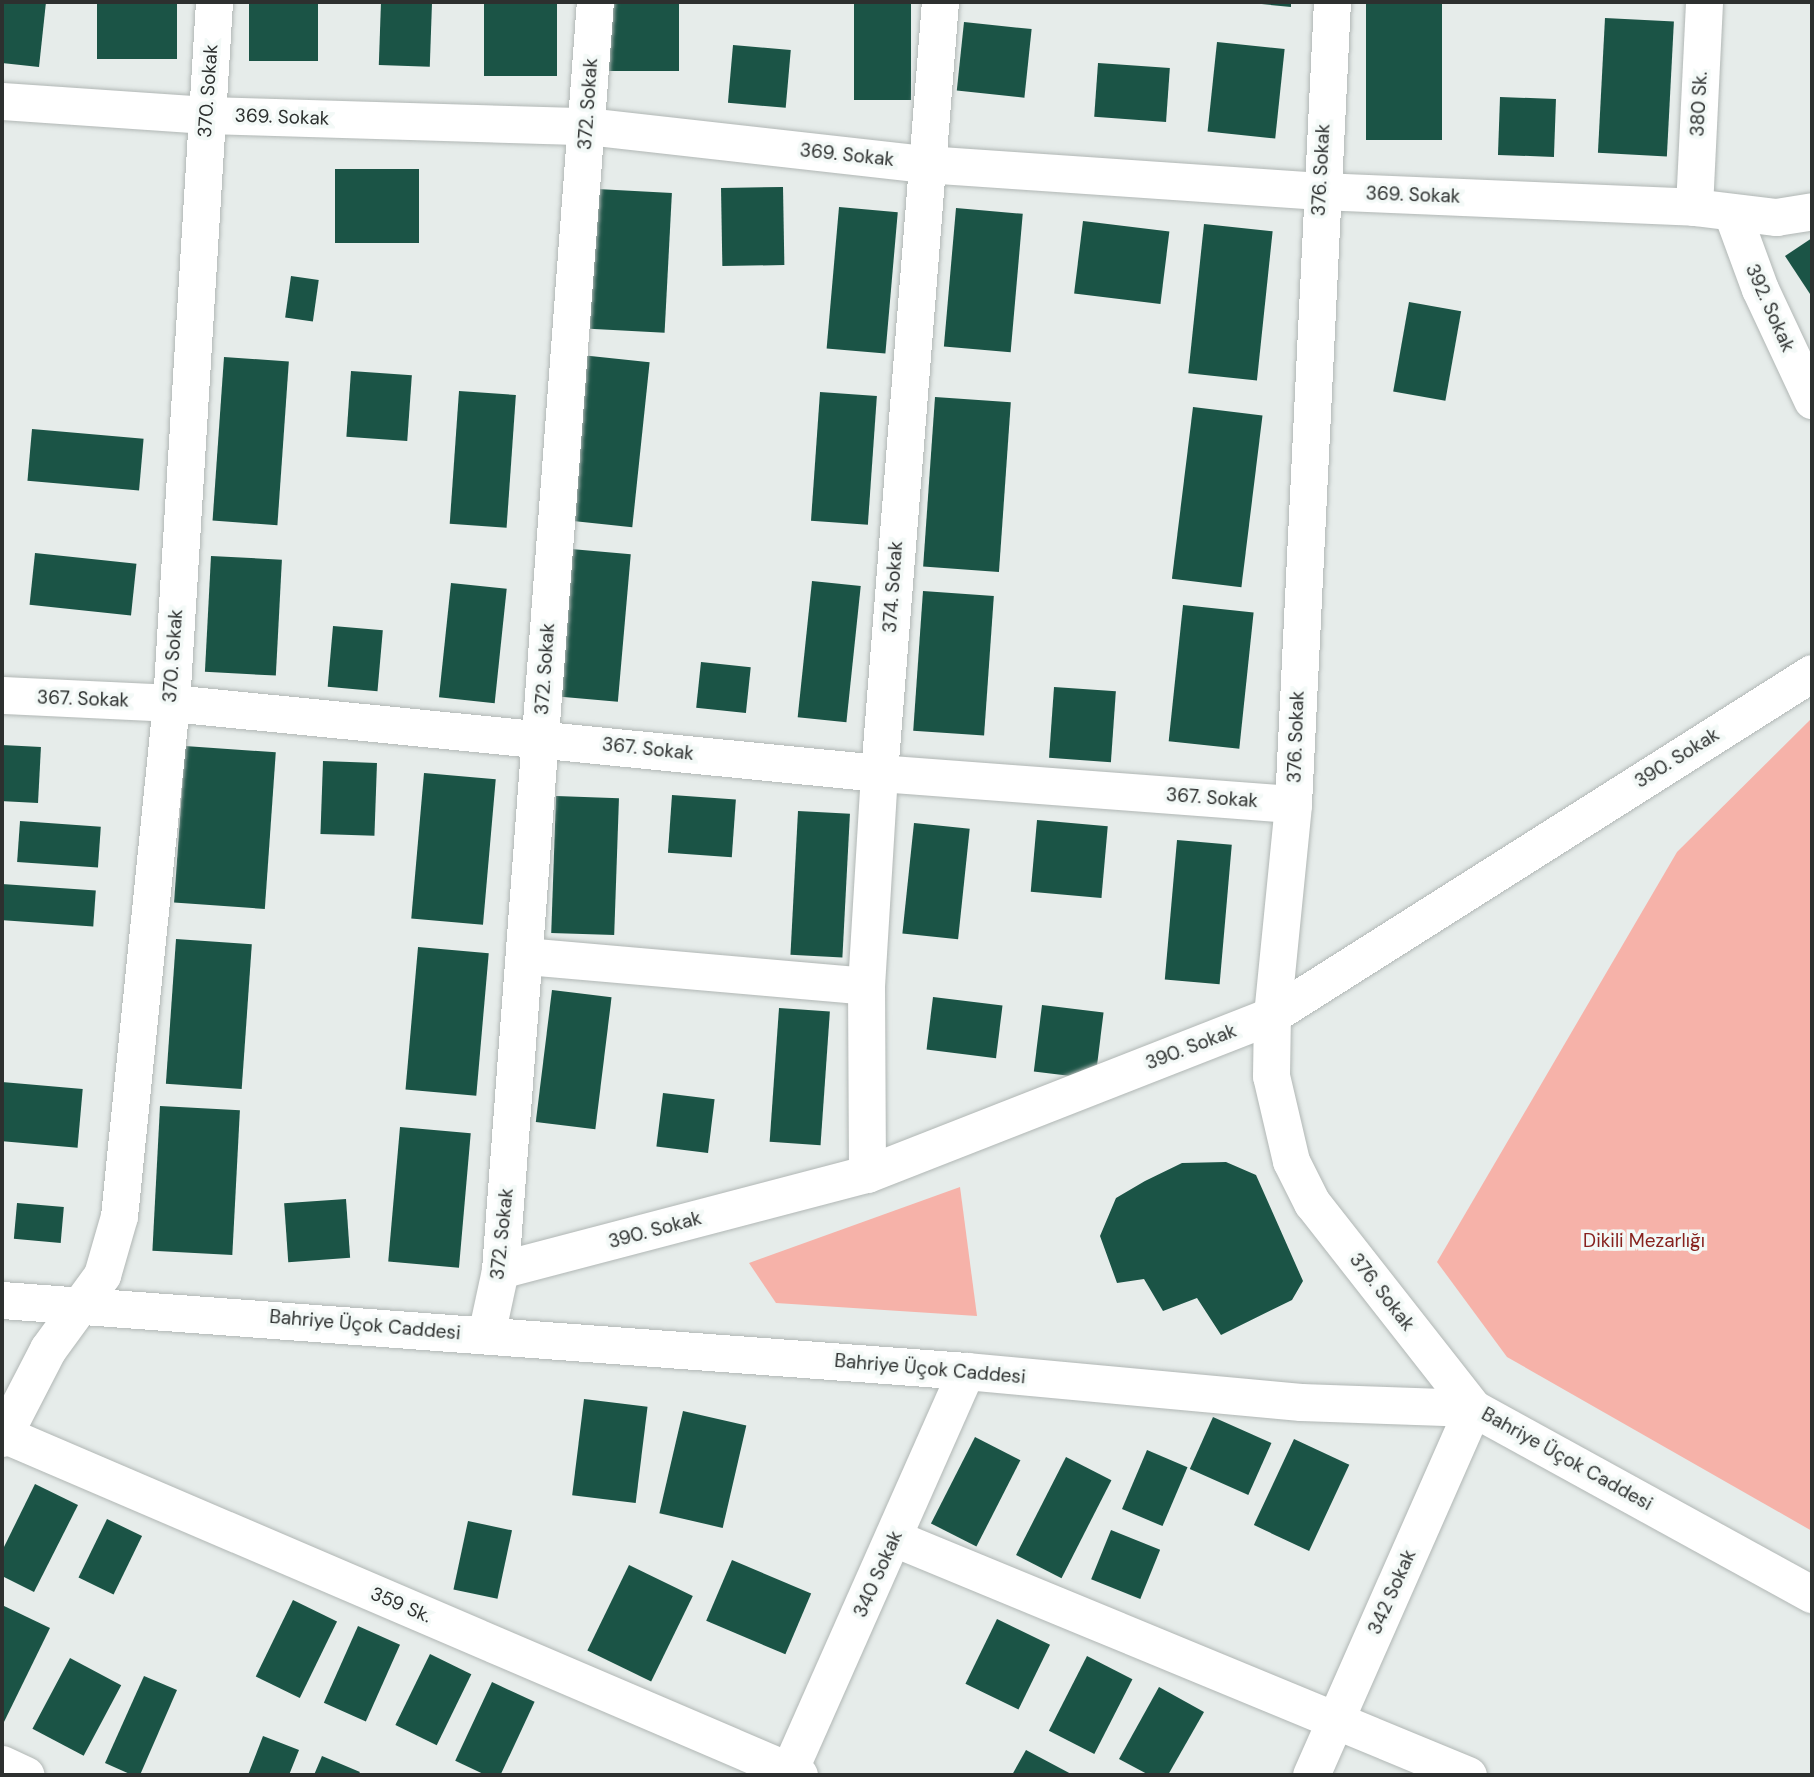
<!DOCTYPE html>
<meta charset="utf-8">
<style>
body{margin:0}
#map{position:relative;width:1814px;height:1777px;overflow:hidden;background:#e6ecea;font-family:"DM Sans",sans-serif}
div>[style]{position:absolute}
.green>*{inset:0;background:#f6b2a9}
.building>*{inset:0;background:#1b5446;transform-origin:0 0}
.roads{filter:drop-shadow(0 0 2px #b1b7b5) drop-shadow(0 0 2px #b1b7b5)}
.minor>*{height:37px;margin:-18.5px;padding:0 18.5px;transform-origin:18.5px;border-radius:18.5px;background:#fff}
span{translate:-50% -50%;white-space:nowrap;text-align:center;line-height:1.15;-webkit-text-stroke:7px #f3f9f7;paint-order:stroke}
.street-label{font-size:19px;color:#2d302f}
.park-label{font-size:19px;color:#87221e}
.frame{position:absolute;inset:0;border:4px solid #2d302f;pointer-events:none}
</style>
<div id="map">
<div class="green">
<i style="clip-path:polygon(1812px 718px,1812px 1531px,1507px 1357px,1437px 1262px,1677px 852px)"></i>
<i style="clip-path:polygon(960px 1187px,977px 1316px,776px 1303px,749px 1263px)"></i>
</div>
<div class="building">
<i style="clip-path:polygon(2px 2px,46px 2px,39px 67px,2px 63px)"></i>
<i style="left:97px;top:2px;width:80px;height:57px"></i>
<i style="left:249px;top:2px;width:69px;height:59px"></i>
<i style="left:381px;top:2px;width:51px;height:63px;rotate:2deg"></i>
<i style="left:484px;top:2px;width:73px;height:74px"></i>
<i style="left:609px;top:2px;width:70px;height:69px"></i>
<i style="left:854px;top:2px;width:57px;height:98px"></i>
<i style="clip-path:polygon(1241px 2px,1291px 2px,1291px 7px)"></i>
<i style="left:1366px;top:2px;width:76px;height:138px"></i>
<i style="left:1605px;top:18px;width:69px;height:135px;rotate:3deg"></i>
<i style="left:964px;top:22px;width:68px;height:69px;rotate:6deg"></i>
<i style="left:1217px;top:42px;width:68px;height:90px;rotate:6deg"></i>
<i style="left:733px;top:45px;width:58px;height:58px;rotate:5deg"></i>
<i style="left:1098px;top:63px;width:72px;height:54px;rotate:4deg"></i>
<i style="left:1500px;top:97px;width:56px;height:58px;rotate:2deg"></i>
<i style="left:335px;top:169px;width:84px;height:74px"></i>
<i style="left:783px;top:187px;width:78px;height:62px;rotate:89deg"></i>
<i style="left:597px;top:189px;width:75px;height:140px;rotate:3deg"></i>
<i style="left:839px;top:207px;width:59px;height:142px;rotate:5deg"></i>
<i style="left:956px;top:208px;width:67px;height:139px;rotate:5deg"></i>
<i style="left:1083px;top:221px;width:87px;height:73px;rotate:7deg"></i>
<i style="left:1204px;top:224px;width:69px;height:150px;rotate:6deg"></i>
<i style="clip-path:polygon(1812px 238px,1812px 297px,1785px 256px)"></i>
<i style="left:291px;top:276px;width:28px;height:42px;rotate:8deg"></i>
<i style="left:1409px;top:302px;width:53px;height:91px;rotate:10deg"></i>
<i style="left:581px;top:355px;width:69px;height:166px;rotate:6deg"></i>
<i style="left:224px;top:357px;width:65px;height:164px;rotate:4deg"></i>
<i style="left:351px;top:371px;width:61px;height:66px;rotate:4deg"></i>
<i style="left:459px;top:391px;width:57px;height:133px;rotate:4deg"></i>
<i style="left:820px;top:392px;width:57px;height:129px;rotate:4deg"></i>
<i style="left:935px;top:397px;width:76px;height:170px;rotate:4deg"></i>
<i style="left:1193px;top:407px;width:70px;height:173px;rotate:7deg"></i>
<i style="left:32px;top:429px;width:112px;height:52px;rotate:5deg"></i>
<i style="left:571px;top:549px;width:60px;height:148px;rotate:5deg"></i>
<i style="left:35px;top:553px;width:102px;height:52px;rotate:6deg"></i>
<i style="left:211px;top:556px;width:71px;height:116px;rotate:3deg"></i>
<i style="left:812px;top:581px;width:49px;height:137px;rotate:6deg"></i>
<i style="left:451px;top:583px;width:56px;height:115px;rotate:6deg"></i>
<i style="left:923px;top:591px;width:71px;height:140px;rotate:4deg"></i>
<i style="left:1183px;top:605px;width:71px;height:137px;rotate:6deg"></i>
<i style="left:333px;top:626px;width:50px;height:61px;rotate:5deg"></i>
<i style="left:701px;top:662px;width:50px;height:46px;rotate:6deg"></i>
<i style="left:1054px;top:687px;width:62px;height:71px;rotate:4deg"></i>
<i style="left:2px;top:745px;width:39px;height:56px;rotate:3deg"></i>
<i style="left:185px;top:746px;width:91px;height:157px;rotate:4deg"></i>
<i style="left:323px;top:761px;width:54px;height:73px;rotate:2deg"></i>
<i style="left:424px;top:773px;width:72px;height:146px;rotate:5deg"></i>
<i style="left:672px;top:795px;width:64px;height:58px;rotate:4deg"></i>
<i style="left:556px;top:796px;width:63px;height:137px;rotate:2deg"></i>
<i style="left:798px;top:811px;width:52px;height:144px;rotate:3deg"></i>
<i style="left:1037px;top:820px;width:71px;height:72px;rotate:5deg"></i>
<i style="left:20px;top:821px;width:81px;height:41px;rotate:4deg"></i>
<i style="left:914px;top:823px;width:56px;height:111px;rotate:6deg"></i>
<i style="left:1177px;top:840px;width:55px;height:140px;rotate:5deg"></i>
<i style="left:2px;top:884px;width:94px;height:36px;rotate:4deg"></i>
<i style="left:176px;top:939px;width:76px;height:145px;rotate:4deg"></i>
<i style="left:418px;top:947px;width:71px;height:143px;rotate:5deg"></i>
<i style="left:552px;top:990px;width:60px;height:133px;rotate:7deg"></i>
<i style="left:933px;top:997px;width:70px;height:53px;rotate:7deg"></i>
<i style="left:1042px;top:1005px;width:62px;height:67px;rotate:7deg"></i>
<i style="left:779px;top:1008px;width:51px;height:134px;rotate:4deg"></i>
<i style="left:2px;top:1082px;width:81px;height:59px;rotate:5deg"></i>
<i style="left:663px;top:1093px;width:52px;height:54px;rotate:7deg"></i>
<i style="left:160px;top:1106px;width:80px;height:145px;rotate:3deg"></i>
<i style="left:400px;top:1127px;width:71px;height:135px;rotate:5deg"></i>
<i style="clip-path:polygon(1226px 1162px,1256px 1175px,1303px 1281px,1292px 1300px,1221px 1335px,1197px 1298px,1163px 1311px,1144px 1279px,1117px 1283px,1100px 1236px,1116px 1198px,1145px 1181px,1182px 1163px)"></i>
<i style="left:346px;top:1199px;width:59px;height:62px;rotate:86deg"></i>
<i style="left:17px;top:1203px;width:47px;height:36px;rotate:5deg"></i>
<i style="left:584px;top:1399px;width:64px;height:97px;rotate:7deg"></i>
<i style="left:683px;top:1411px;width:65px;height:105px;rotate:13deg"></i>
<i style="left:1213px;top:1417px;width:64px;height:57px;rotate:24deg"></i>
<i style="left:975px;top:1437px;width:51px;height:97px;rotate:27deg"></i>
<i style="left:1294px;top:1439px;width:61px;height:95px;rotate:25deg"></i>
<i style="left:1147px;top:1450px;width:44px;height:64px;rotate:23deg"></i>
<i style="left:1066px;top:1457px;width:51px;height:110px;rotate:27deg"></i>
<i style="clip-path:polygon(35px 1484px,78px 1505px,34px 1592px,2px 1576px,2px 1551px)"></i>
<i style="left:107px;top:1519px;width:39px;height:65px;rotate:26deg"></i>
<i style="left:468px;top:1521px;width:45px;height:70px;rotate:12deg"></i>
<i style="left:1111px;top:1530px;width:53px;height:53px;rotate:22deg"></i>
<i style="left:732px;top:1560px;width:86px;height:66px;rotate:23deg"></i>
<i style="left:629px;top:1565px;width:71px;height:95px;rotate:26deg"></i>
<i style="left:293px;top:1600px;width:49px;height:85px;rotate:26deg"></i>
<i style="clip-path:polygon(2px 1605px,50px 1628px,2px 1726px)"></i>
<i style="left:997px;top:1619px;width:59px;height:72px;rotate:26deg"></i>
<i style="left:358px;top:1626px;width:46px;height:84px;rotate:24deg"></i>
<i style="left:430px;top:1654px;width:46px;height:79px;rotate:26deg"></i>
<i style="left:1087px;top:1656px;width:51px;height:84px;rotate:27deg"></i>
<i style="left:70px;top:1658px;width:58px;height:80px;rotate:28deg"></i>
<i style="clip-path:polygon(144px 1676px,177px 1690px,140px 1775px,132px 1775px,105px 1763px)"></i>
<i style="left:492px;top:1682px;width:47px;height:87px;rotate:25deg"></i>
<i style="clip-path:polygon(1159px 1687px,1204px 1712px,1168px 1775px,1149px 1775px,1119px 1759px)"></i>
<i style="clip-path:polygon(263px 1736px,299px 1750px,289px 1775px,248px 1775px)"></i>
<i style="clip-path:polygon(1026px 1750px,1073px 1775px,1012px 1775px)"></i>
<i style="clip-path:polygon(322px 1756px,360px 1772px,358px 1775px,314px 1775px)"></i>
</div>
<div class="roads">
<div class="minor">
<i style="left:2px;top:101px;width:205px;rotate:3.9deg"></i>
<i style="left:207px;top:115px;width:379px;rotate:1.7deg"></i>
<i style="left:586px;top:126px;width:341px;rotate:6.4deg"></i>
<i style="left:925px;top:164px;width:396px;rotate:3.9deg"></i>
<i style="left:1320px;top:191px;width:374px;rotate:2.4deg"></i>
<i style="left:1694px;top:207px;width:83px;rotate:7deg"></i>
<i style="left:1776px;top:217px;width:36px;rotate:-9deg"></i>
<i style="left:1694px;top:207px;width:205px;rotate:-87.2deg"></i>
<i style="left:1732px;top:213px;width:81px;rotate:69.8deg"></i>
<i style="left:1760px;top:289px;width:123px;rotate:64.9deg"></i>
<i style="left:2px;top:695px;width:169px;rotate:2.7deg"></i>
<i style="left:171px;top:703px;width:711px;rotate:5.65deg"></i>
<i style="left:879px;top:773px;width:415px;rotate:4.3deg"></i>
<i style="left:525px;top:956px;width:342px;rotate:5deg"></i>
<i style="left:867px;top:1174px;width:188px;rotate:-90.3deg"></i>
<i style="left:866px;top:986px;width:213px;rotate:-86.5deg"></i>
<i style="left:879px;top:773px;width:773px;rotate:-85.48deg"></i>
<i style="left:500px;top:1270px;width:379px;rotate:-14.7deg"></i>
<i style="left:867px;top:1174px;width:435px;rotate:-21.4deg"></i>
<i style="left:1272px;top:1015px;width:639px;rotate:-32.35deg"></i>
<i style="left:2px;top:1300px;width:967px;rotate:4.21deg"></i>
<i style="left:966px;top:1371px;width:336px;rotate:5.3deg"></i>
<i style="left:1301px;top:1402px;width:172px;rotate:2deg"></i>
<i style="left:1473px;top:1408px;width:387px;rotate:28.8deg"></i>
<i style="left:486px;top:1335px;width:66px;rotate:-77.8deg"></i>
<i style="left:500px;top:1270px;width:1272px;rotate:-85.72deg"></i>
<i style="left:3px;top:1434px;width:866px;rotate:23.19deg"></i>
<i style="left:2px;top:1438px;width:100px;rotate:-62.7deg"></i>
<i style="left:48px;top:1349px;width:92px;rotate:-53.9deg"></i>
<i style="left:102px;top:1275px;width:61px;rotate:-73.9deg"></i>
<i style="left:119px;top:1216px;width:516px;rotate:-84.21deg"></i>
<i style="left:171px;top:703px;width:702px;rotate:-86.49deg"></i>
<i style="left:894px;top:1538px;width:621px;rotate:22.44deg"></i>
<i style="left:2px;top:1764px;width:26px;rotate:25deg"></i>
<i style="left:787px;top:1775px;width:442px;rotate:-66.1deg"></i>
<i style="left:1311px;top:1775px;width:401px;rotate:-66.2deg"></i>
<i style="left:1473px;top:1408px;width:261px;rotate:-128.1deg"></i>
<i style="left:1312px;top:1203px;width:47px;rotate:-116.6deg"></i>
<i style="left:1291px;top:1161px;width:87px;rotate:-103.2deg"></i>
<i style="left:1271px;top:1076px;width:61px;rotate:-89.1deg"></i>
<i style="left:1272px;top:1015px;width:212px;rotate:-84.3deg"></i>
<i style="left:1293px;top:804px;width:803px;rotate:-87.22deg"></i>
</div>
</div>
<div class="street-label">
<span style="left:208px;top:91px;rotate:-86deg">370. Sokak</span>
<span style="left:588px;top:104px;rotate:-86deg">372. Sokak</span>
<span style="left:1699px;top:104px;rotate:-87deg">380 Sk.</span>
<span style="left:282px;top:117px;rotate:2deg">369. Sokak</span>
<span style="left:847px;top:155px;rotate:6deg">369. Sokak</span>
<span style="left:1321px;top:170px;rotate:-87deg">376. Sokak</span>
<span style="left:1413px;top:195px;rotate:2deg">369. Sokak</span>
<span style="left:1770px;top:308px;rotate:66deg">392. Sokak</span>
<span style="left:893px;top:587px;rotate:-86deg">374. Sokak</span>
<span style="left:173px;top:656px;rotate:-86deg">370. Sokak</span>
<span style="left:545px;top:669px;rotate:-86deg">372. Sokak</span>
<span style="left:83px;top:699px;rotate:2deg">367. Sokak</span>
<span style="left:1296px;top:737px;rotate:-88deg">376. Sokak</span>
<span style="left:648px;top:749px;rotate:6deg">367. Sokak</span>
<span style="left:1677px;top:758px;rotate:-32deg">390. Sokak</span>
<span style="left:1212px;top:798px;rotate:4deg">367. Sokak</span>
<span style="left:1191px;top:1047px;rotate:-21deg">390. Sokak</span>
<span style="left:655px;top:1230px;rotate:-15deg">390. Sokak</span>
<span style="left:502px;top:1234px;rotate:-84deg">372. Sokak</span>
<span style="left:1382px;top:1292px;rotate:52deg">376. Sokak</span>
<span style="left:365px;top:1325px;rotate:5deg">Bahriye Üçok Caddesi</span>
<span style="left:930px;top:1369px;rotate:5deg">Bahriye Üçok Caddesi</span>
<span style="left:1567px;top:1459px;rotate:29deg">Bahriye Üçok Caddesi</span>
<span style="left:878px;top:1574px;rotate:-66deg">340 Sokak</span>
<span style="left:1392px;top:1592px;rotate:-66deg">342 Sokak</span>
<span style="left:401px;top:1605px;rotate:23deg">359 Sk.</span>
</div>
<div class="park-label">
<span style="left:1644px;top:1241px">Dikili Mezarlığı</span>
</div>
<div class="frame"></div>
</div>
